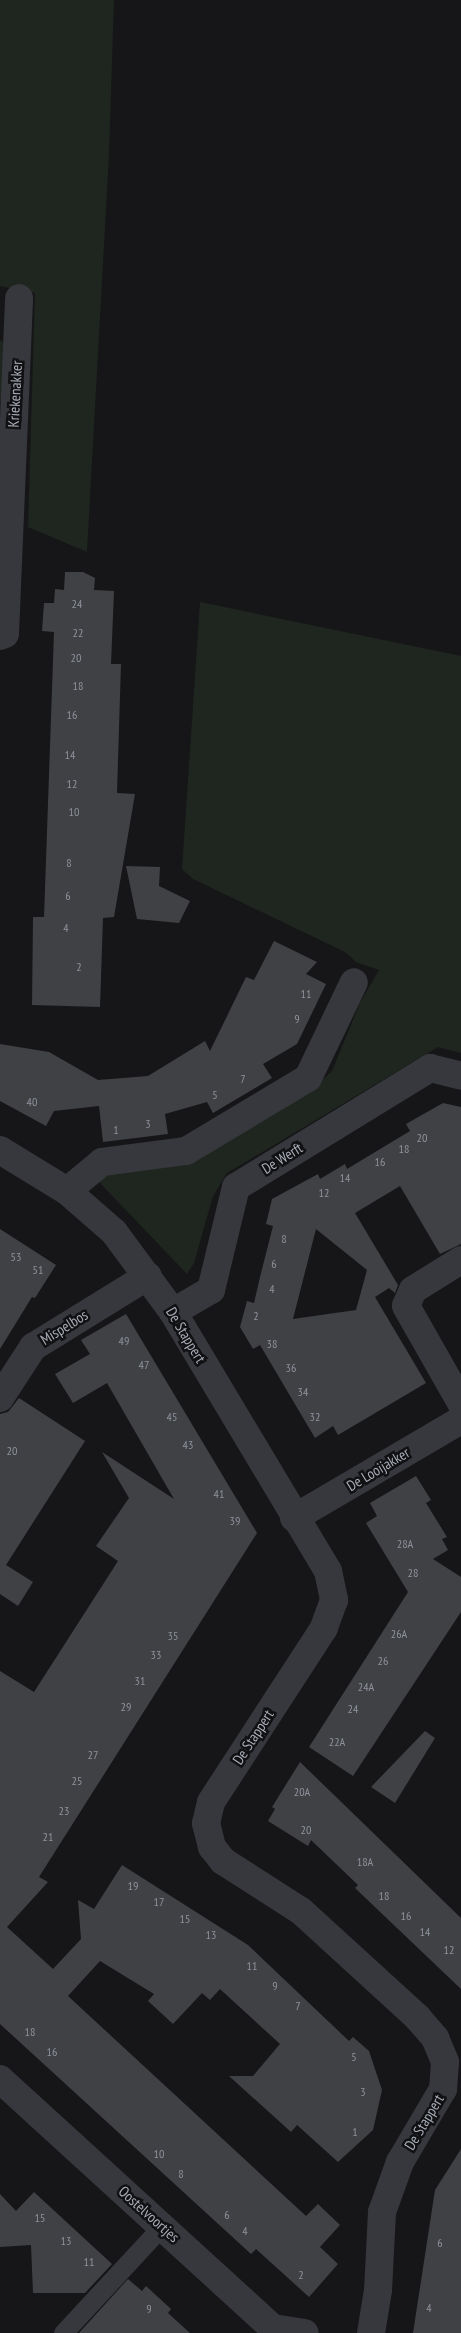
<!DOCTYPE html>
<style>
body{margin:0}
#map{position:relative;width:461px;height:2333px;overflow:hidden;background:#161618;font-family:"PT Sans Narrow",sans-serif}
div>[style]{position:absolute}
.green>*{inset:0;background:#1e261f}
.building>*{inset:0;background:#404145}
.lane>*{height:19px;margin:-9.5px;padding:0 9.5px;transform-origin:9.5px;border-radius:9.5px;background:#37383d}
.street>*{height:28px;margin:-14px;padding:0 14px;transform-origin:14px;border-radius:14px;background:#37383d}
span{translate:-50% -50%;white-space:nowrap;text-align:center;line-height:1.15;-webkit-text-stroke:5px #111113;paint-order:stroke}
.number-label{font-size:12px;color:#8e929b}
.number-label span{-webkit-text-stroke-width:0}
.street-label{font-size:15px;color:#a8adb8}
</style>
<div id="map">
<div class="green">
<i style="clip-path:polygon(0 0,114px 0,109px 154px,87px 552px,28px 527px,35px 293px,0 286px)"></i>
<i style="clip-path:polygon(0 340px,6px 345px,4px 401px,0 401px)"></i>
<i style="clip-path:polygon(200px 602px,461px 656px,461px 1053px,438px 1047px,227px 1173px,213px 1196px,194px 1263px,187px 1274px,99px 1182px,100px 1173px,316px 1086px,332px 1071px,360px 1003px,379px 970px,356px 962px,345px 952px,193px 879px,182px 869px)"></i>
</div>
<div class="building">
<i style="clip-path:polygon(65px 572px,83px 572px,95px 578px,94px 590px,114px 591px,111px 664px,121px 664px,117px 793px,135px 794px,114px 917px,103px 918px,100px 1007px,32px 1005px,33px 917px,44px 917px,54px 632px,42px 631px,44px 603px,54px 603px,55px 589px,64px 590px)"></i>
<i style="clip-path:polygon(126px 866px,160px 867px,159px 886px,190px 901px,179px 923px,137px 919px)"></i>
<i style="clip-path:polygon(274px 941px,317px 962px,306px 974px,326px 984px,297px 1044px,263px 1064px,272px 1078px,213px 1113px,207px 1102px,165px 1114px,168px 1134px,103px 1142px,99px 1106px,54px 1111px,46px 1126px,0 1101px,0 1044px,49px 1052px,98px 1080px,148px 1076px,205px 1041px,210px 1051px,246px 977px,254px 980px)"></i>
<i style="clip-path:polygon(evenodd,443px 1103px,461px 1107px,461px 1244px,440px 1254px,400px 1186px,355px 1213px,398px 1285px,395px 1293px,389px 1288px,375px 1297px,426px 1383px,338px 1435px,333px 1426px,315px 1438px,260px 1345px,253px 1349px,240px 1327px,247px 1301px,254px 1303px,260px 1277px,273px 1226px,266px 1224px,272px 1199px,318px 1174px,320px 1179px,345px 1164px,347px 1169px,410px 1131px,406px 1124px,443px 1103px,316px 1229px,367px 1270px,356px 1310px,293px 1319px,316px 1229px)"></i>
<i style="clip-path:polygon(0 1229px,56px 1265px,35px 1298px,32px 1297px,0 1349px)"></i>
<i style="clip-path:polygon(126px 1314px,257px 1533px,39px 1877px,48px 1882px,7px 1927px,53px 1969px,81px 1939px,78px 1900px,94px 1909px,122px 1865px,248px 1945px,349px 2041px,353px 2037px,369px 2051px,382px 2090px,373px 2130px,338px 2162px,297px 2125px,291px 2132px,229px 2076px,253px 2076px,280px 2044px,220px 1989px,210px 2000px,202px 1993px,173px 2024px,148px 2001px,154px 1994px,100px 1961px,68px 1996px,306px 2216px,318px 2204px,340px 2225px,320px 2247px,338px 2264px,309px 2297px,256px 2249px,251px 2254px,0 2024px,0 1671px,34px 1692px,118px 1561px,96px 1546px,129px 1498px,102px 1452px,174px 1499px,107px 1383px,73px 1403px,55px 1374px,90px 1354px,81px 1340px)"></i>
<i style="clip-path:polygon(19px 1398px,85px 1441px,6px 1565px,33px 1582px,18px 1606px,0 1594px,0 1414px,8px 1412px)"></i>
<i style="clip-path:polygon(416px 1476px,431px 1500px,426px 1503px,447px 1537px,442px 1539px,448px 1550px,433px 1559px,461px 1577px,461px 1612px,353px 1776px,309px 1747px,408px 1592px,366px 1523px,377px 1516px,370px 1503px)"></i>
<i style="clip-path:polygon(425px 1731px,435px 1738px,395px 1803px,371px 1787px)"></i>
<i style="clip-path:polygon(300px 1762px,461px 1918px,461px 1989px,355px 1888px,358px 1885px,311px 1840px,308px 1846px,268px 1821px,275px 1809px,272px 1807px)"></i>
<i style="clip-path:polygon(461px 2149px,461px 2333px,413px 2333px,435px 2190px)"></i>
<i style="clip-path:polygon(34px 2192px,112px 2264px,85px 2293px,33px 2293px,31px 2245px,0 2247px,0 2194px,16px 2211px)"></i>
<i style="clip-path:polygon(128px 2279px,142px 2291px,146px 2286px,171px 2309px,168px 2313px,190px 2333px,79px 2333px)"></i>
</div>
<div class="lane">
<i style="left:63px;top:2333px;width:146px;rotate:-47.2deg"></i>
</div>
<div class="street">
<i style="left:0;top:636px;width:5px;rotate:-22deg"></i>
<i style="left:5px;top:634px;width:336px;rotate:-87.6deg"></i>
<i style="left:0;top:1150px;width:79px;rotate:31.5deg"></i>
<i style="left:67px;top:1191px;width:62px;rotate:41.1deg"></i>
<i style="left:114px;top:1232px;width:99px;rotate:53.6deg"></i>
<i style="left:173px;top:1312px;width:302px;rotate:59.1deg"></i>
<i style="left:328px;top:1571px;width:30px;rotate:78deg"></i>
<i style="left:334px;top:1600px;width:30px;rotate:110deg"></i>
<i style="left:324px;top:1628px;width:207px;rotate:123deg"></i>
<i style="left:211px;top:1802px;width:22px;rotate:103deg"></i>
<i style="left:206px;top:1823px;width:25px;rotate:76deg"></i>
<i style="left:212px;top:1847px;width:18px;rotate:52deg"></i>
<i style="left:223px;top:1861px;width:93px;rotate:32.7deg"></i>
<i style="left:301px;top:1911px;width:157px;rotate:42.4deg"></i>
<i style="left:417px;top:2017px;width:28px;rotate:49deg"></i>
<i style="left:435px;top:2038px;width:26px;rotate:67deg"></i>
<i style="left:445px;top:2062px;width:27px;rotate:94deg"></i>
<i style="left:443px;top:2089px;width:85px;rotate:120.5deg"></i>
<i style="left:400px;top:2162px;width:53px;rotate:109.8deg"></i>
<i style="left:382px;top:2212px;width:78px;rotate:92.9deg"></i>
<i style="left:378px;top:2290px;width:44px;rotate:99.2deg"></i>
<i style="left:67px;top:1191px;width:45px;rotate:-39.6deg"></i>
<i style="left:102px;top:1162px;width:85px;rotate:-7.5deg"></i>
<i style="left:186px;top:1151px;width:142px;rotate:-30.9deg"></i>
<i style="left:308px;top:1078px;width:106px;rotate:-64.4deg"></i>
<i style="left:461px;top:1260px;width:57px;rotate:148deg"></i>
<i style="left:413px;top:1290px;width:17px;rotate:114deg"></i>
<i style="left:406px;top:1306px;width:112px;rotate:60.4deg"></i>
<i style="left:173px;top:1312px;width:44px;rotate:-30.1deg"></i>
<i style="left:211px;top:1290px;width:106px;rotate:-76.4deg"></i>
<i style="left:236px;top:1187px;width:228px;rotate:-31.5deg"></i>
<i style="left:430px;top:1068px;width:32px;rotate:14deg"></i>
<i style="left:0;top:1398px;width:61px;rotate:-57.1deg"></i>
<i style="left:33px;top:1347px;width:135px;rotate:-31.7deg"></i>
<i style="left:294px;top:1518px;width:194px;rotate:-30.4deg"></i>
<i style="left:0;top:2079px;width:369px;rotate:42.4deg"></i>
<i style="left:273px;top:2328px;width:32px;rotate:9deg"></i>
</div>
<div class="number-label">
<span style="left:77px;top:604px">24</span>
<span style="left:78px;top:633px">22</span>
<span style="left:76px;top:658px">20</span>
<span style="left:78px;top:686px">18</span>
<span style="left:72px;top:715px">16</span>
<span style="left:70px;top:755px">14</span>
<span style="left:72px;top:784px">12</span>
<span style="left:74px;top:812px">10</span>
<span style="left:69px;top:863px">8</span>
<span style="left:68px;top:896px">6</span>
<span style="left:66px;top:928px">4</span>
<span style="left:79px;top:967px">2</span>
<span style="left:306px;top:994px">11</span>
<span style="left:297px;top:1019px">9</span>
<span style="left:243px;top:1079px">7</span>
<span style="left:215px;top:1095px">5</span>
<span style="left:32px;top:1102px">40</span>
<span style="left:148px;top:1124px">3</span>
<span style="left:116px;top:1130px">1</span>
<span style="left:422px;top:1138px">20</span>
<span style="left:404px;top:1149px">18</span>
<span style="left:380px;top:1162px">16</span>
<span style="left:345px;top:1178px">14</span>
<span style="left:324px;top:1193px">12</span>
<span style="left:284px;top:1239px">8</span>
<span style="left:16px;top:1257px">53</span>
<span style="left:274px;top:1264px">6</span>
<span style="left:38px;top:1270px">51</span>
<span style="left:272px;top:1289px">4</span>
<span style="left:256px;top:1316px">2</span>
<span style="left:124px;top:1341px">49</span>
<span style="left:272px;top:1344px">38</span>
<span style="left:144px;top:1365px">47</span>
<span style="left:291px;top:1368px">36</span>
<span style="left:303px;top:1392px">34</span>
<span style="left:172px;top:1417px">45</span>
<span style="left:315px;top:1417px">32</span>
<span style="left:188px;top:1445px">43</span>
<span style="left:12px;top:1451px">20</span>
<span style="left:219px;top:1494px">41</span>
<span style="left:235px;top:1521px">39</span>
<span style="left:405px;top:1544px">28A</span>
<span style="left:413px;top:1573px">28</span>
<span style="left:399px;top:1634px">26A</span>
<span style="left:173px;top:1636px">35</span>
<span style="left:156px;top:1655px">33</span>
<span style="left:383px;top:1661px">26</span>
<span style="left:140px;top:1681px">31</span>
<span style="left:366px;top:1687px">24A</span>
<span style="left:126px;top:1707px">29</span>
<span style="left:353px;top:1709px">24</span>
<span style="left:337px;top:1742px">22A</span>
<span style="left:93px;top:1755px">27</span>
<span style="left:77px;top:1781px">25</span>
<span style="left:302px;top:1792px">20A</span>
<span style="left:64px;top:1811px">23</span>
<span style="left:306px;top:1830px">20</span>
<span style="left:48px;top:1837px">21</span>
<span style="left:365px;top:1862px">18A</span>
<span style="left:133px;top:1886px">19</span>
<span style="left:384px;top:1896px">18</span>
<span style="left:159px;top:1902px">17</span>
<span style="left:406px;top:1916px">16</span>
<span style="left:185px;top:1919px">15</span>
<span style="left:425px;top:1932px">14</span>
<span style="left:211px;top:1935px">13</span>
<span style="left:449px;top:1950px">12</span>
<span style="left:252px;top:1966px">11</span>
<span style="left:275px;top:1986px">9</span>
<span style="left:298px;top:2006px">7</span>
<span style="left:30px;top:2032px">18</span>
<span style="left:52px;top:2052px">16</span>
<span style="left:354px;top:2057px">5</span>
<span style="left:363px;top:2092px">3</span>
<span style="left:355px;top:2132px">1</span>
<span style="left:159px;top:2154px">10</span>
<span style="left:181px;top:2174px">8</span>
<span style="left:227px;top:2215px">6</span>
<span style="left:40px;top:2218px">15</span>
<span style="left:245px;top:2231px">4</span>
<span style="left:66px;top:2241px">13</span>
<span style="left:440px;top:2243px">6</span>
<span style="left:89px;top:2262px">11</span>
<span style="left:301px;top:2275px">2</span>
<span style="left:429px;top:2308px">4</span>
<span style="left:149px;top:2309px">9</span>
</div>
<div class="street-label">
<span style="left:15px;top:394px;rotate:-87deg">Kriekenakker</span>
<span style="left:282px;top:1158px;rotate:-32deg">De Werft</span>
<span style="left:64px;top:1327px;rotate:-32deg">Mispelbos</span>
<span style="left:186px;top:1335px;rotate:59deg">De Stappert</span>
<span style="left:378px;top:1469px;rotate:-31deg">De Looijakker</span>
<span style="left:253px;top:1737px;rotate:-57deg">De Stappert</span>
<span style="left:424px;top:2122px;rotate:-59deg">De Stappert</span>
<span style="left:149px;top:2214px;rotate:42deg">Oostelvoortjes</span>
</div>
</div>
